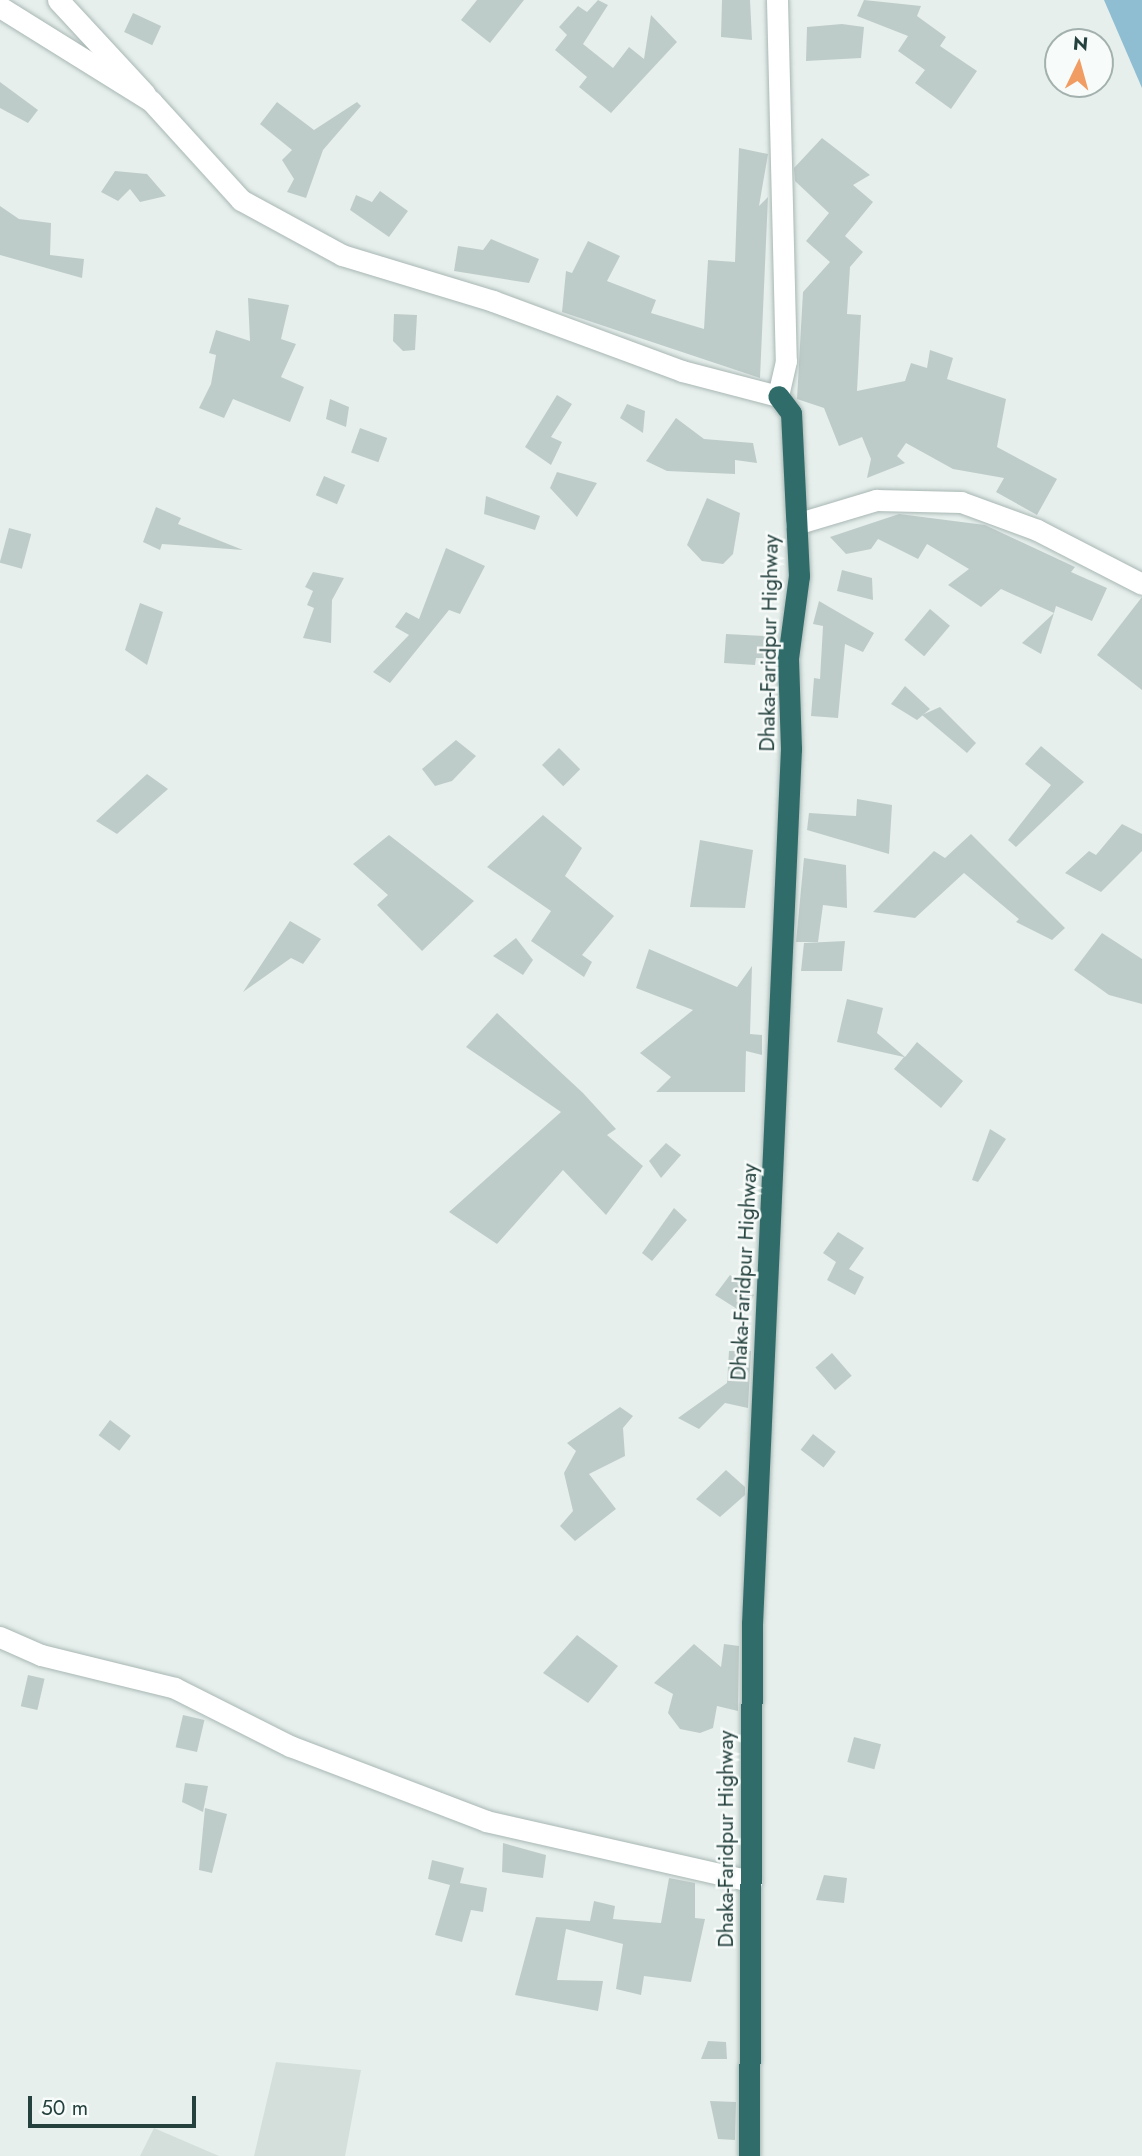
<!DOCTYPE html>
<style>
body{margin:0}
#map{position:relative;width:1142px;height:2156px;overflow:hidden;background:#e6efec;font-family:Jost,sans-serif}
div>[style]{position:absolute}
.built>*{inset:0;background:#d4dfdb}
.water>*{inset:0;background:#8fbdd2}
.building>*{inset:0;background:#beccc9;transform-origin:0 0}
.roads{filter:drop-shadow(0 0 2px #a8b7b4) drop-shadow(0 0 2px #a8b7b4)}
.street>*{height:21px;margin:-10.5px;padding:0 10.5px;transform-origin:10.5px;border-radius:10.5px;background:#fff}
.secondary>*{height:21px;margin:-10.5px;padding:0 10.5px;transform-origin:10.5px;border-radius:10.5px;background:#fff}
.highway>*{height:21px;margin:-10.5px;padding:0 10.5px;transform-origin:10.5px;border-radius:10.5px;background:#306d6a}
span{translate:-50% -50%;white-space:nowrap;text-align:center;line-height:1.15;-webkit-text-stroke:5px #f7fbf9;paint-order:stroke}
.street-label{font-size:21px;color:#24413e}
.north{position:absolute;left:1044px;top:28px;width:70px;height:70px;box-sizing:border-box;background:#f7fbf9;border:2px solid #a3b1ae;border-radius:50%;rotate:5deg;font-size:19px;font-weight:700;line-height:28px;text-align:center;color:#24413e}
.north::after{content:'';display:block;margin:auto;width:24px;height:32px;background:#f19c62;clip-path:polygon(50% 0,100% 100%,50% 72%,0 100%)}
.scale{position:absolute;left:28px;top:2096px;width:168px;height:32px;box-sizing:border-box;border:4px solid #24413e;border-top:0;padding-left:9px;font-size:21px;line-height:24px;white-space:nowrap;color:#24413e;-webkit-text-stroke:5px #f7fbf9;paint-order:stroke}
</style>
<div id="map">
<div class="built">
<i style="clip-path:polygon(276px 2062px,361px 2070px,345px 2156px,254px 2156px)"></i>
<i style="clip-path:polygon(154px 2128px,219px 2156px,140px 2156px)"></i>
</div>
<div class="water">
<i style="clip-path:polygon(1104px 0,1142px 0,1142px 88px)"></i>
</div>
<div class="building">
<i style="clip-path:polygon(477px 0,524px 0,490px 43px,461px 20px)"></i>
<i style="clip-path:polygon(598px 0,608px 5px,583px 44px,613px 68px,629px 47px,644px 59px,651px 15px,677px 42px,611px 113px,579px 87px,587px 77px,555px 50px,567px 35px,559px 27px,578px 6px,587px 12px)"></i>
<i style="clip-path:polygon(722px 0,750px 0,752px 40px,721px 37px)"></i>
<i style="clip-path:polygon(864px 0,921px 6px,917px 16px,946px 37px,940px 46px,977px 71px,951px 109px,915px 83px,925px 70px,898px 51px,908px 36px,857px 16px)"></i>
<i style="left:133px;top:13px;width:31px;height:21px;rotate:25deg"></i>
<i style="clip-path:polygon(842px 24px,864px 27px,861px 58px,806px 61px,807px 27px)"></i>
<i style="clip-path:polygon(0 82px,38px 110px,28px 123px,0 108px)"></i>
<i style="clip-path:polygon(277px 102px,314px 130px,357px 102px,361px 106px,323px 150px,306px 198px,287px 192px,294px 179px,282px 160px,292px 150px,260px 124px)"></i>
<i style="clip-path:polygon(822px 138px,870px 175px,853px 185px,873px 202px,845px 236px,863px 252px,850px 267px,847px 314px,861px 315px,857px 391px,905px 381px,911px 363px,927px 368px,930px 350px,953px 358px,947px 379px,1006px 399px,997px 447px,1057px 479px,1037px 515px,996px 492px,1004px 478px,953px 469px,906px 443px,897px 456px,905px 463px,867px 478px,871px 459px,862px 437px,839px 446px,824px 408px,797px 399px,803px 292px,830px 262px,806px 241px,829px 213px,795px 181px,794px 168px)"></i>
<i style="clip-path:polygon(739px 148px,768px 154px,759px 206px,768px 197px,760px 378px,562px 312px,566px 271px,572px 273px,588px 241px,620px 256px,607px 281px,656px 300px,651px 313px,704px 329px,708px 260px,735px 262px)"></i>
<i style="clip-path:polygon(115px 171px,147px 174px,166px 196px,140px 202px,130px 189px,118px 201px,101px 192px)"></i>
<i style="clip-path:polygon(380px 191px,408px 211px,389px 237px,350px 210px,356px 195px,372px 202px)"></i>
<i style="clip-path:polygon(0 206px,19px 219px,51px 223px,50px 255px,84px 259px,82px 278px,0 255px)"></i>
<i style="clip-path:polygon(491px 239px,539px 259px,529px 283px,454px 271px,458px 246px,483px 250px)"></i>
<i style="clip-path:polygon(248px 298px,289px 305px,281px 339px,296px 344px,281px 377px,304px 387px,290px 422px,233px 399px,224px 418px,199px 408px,211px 384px,216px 355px,209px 353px,216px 330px,250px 341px)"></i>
<i style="clip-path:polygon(394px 314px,417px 315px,415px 350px,403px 351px,393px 341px)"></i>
<i style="clip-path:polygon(557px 395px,572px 404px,551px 437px,562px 442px,551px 465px,525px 447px)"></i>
<i style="clip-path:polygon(330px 399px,349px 407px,346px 427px,326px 419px)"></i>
<i style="clip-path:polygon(627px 404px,645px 411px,643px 433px,620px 418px)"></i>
<i style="clip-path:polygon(676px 418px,704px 439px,753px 443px,757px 463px,735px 460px,735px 474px,667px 471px,646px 461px)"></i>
<i style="left:360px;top:428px;width:29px;height:26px;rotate:20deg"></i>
<i style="clip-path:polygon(557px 472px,597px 483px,577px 517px,550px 488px)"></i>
<i style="left:324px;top:476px;width:23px;height:21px;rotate:23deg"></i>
<i style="clip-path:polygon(486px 496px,540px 516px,535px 530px,484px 514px)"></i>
<i style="clip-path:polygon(707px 498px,740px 513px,733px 554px,723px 564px,702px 561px,687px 545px)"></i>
<i style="clip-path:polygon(156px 507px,181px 518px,178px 524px,243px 550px,162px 544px,160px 550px,143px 542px)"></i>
<i style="clip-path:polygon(899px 514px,985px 525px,1075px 567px,1071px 572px,1107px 588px,1092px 621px,1056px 606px,1054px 613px,1001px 589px,981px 607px,948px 585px,969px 569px,927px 544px,918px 559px,878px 539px,871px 549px,846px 554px,830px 537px)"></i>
<i style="left:9px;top:528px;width:23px;height:36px;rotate:15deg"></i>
<i style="clip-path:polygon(446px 548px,485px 566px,460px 614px,449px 610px,390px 683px,373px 672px,409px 635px,395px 627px,406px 612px,419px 619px)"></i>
<i style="clip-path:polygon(842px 570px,872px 578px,873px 600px,837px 591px)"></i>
<i style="clip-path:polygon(313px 572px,344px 578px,332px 600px,331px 643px,303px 638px,314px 608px,307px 605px,313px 591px,305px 587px)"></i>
<i style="clip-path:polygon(1142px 597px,1142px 690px,1097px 655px)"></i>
<i style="clip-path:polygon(819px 601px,874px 633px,863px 652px,845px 644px,838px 718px,811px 716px,814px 678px,820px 679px,823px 626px,813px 624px)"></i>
<i style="clip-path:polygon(140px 603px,163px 612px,147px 665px,125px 650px)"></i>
<i style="left:930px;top:609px;width:26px;height:40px;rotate:40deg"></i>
<i style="clip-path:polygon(1054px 613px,1041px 654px,1022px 643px)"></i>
<i style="clip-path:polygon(726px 634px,765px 636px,764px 658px,756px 658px,755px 665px,724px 663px)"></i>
<i style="clip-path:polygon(905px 686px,930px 709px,917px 720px,891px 704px)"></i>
<i style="clip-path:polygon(940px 707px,976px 743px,967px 753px,922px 715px)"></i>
<i style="clip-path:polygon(456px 740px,476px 756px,452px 781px,435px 786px,422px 769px)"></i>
<i style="clip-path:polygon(1041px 746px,1084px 782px,1016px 847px,1008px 840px,1051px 785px,1025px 764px)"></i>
<i style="left:559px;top:748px;width:30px;height:24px;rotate:45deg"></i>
<i style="clip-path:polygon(147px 774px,168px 789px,117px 834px,96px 821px)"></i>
<i style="clip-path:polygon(857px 799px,892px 805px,889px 854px,807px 830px,809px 813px,856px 816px)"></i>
<i style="clip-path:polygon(543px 815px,582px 848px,565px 876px,614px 916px,582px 955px,592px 962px,584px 977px,531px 941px,551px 911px,487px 867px)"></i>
<i style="clip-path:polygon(1122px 824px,1142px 834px,1142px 851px,1101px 892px,1065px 873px,1089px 851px,1096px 855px)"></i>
<i style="clip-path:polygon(971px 834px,1065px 928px,1052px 940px,1016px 922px,1019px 919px,964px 873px,915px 918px,873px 912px,934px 851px,945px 858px)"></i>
<i style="clip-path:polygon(389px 835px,474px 901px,422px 951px,377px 905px,388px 895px,353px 864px)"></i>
<i style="clip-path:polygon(700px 840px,753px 850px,745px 908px,690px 907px)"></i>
<i style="clip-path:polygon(804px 858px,846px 865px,847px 908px,823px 905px,818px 942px,796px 942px)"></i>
<i style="clip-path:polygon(290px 921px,321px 939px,303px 964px,291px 958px,243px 992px)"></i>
<i style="clip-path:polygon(1102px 933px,1142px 959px,1142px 1004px,1109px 995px,1074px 970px)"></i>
<i style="clip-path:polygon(516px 938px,533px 960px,523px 975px,493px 956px)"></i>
<i style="clip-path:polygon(845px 941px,842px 971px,801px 971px,804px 943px)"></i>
<i style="clip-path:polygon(649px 949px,737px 987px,752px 966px,750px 1034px,762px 1035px,762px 1055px,746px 1051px,745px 1092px,656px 1092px,671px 1077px,640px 1053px,693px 1010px,636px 988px)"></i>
<i style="clip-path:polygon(847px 999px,883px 1008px,877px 1033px,905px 1057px,917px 1042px,963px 1081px,941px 1108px,894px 1069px,904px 1057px,837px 1042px)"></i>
<i style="clip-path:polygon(497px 1013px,583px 1093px,616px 1129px,607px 1135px,643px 1166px,606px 1215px,563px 1170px,497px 1244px,449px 1212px,561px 1112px,466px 1047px)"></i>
<i style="clip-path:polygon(990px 1129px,1006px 1139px,978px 1182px,972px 1180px)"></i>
<i style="clip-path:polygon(666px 1143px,681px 1155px,661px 1178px,649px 1161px)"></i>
<i style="clip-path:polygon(674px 1208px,687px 1220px,652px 1261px,642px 1253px)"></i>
<i style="clip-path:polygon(838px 1232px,864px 1248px,849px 1269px,864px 1277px,855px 1295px,827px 1280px,836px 1262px,823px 1253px)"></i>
<i style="clip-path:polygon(730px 1275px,754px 1295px,745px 1314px,715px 1295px)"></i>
<i style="clip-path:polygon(729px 1351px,751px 1351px,748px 1408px,725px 1403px,699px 1429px,678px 1418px,727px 1383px)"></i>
<i style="left:832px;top:1353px;width:30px;height:22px;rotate:49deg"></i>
<i style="clip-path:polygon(620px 1407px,633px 1416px,623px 1428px,625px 1456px,589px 1474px,616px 1509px,575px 1541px,560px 1526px,573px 1511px,564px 1473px,576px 1451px,567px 1443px)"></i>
<i style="left:110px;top:1420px;width:26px;height:19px;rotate:37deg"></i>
<i style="left:813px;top:1434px;width:29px;height:20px;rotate:38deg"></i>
<i style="clip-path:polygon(726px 1470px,745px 1487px,745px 1495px,720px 1517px,696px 1499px)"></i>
<i style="clip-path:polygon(577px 1635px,618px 1666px,588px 1703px,543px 1673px)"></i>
<i style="clip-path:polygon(694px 1644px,721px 1667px,724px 1644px,739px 1646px,738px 1711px,717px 1706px,713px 1728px,700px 1733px,680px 1729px,668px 1713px,673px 1694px,654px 1683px)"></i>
<i style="left:28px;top:1675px;width:17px;height:32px;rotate:13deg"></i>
<i style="left:183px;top:1715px;width:22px;height:33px;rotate:13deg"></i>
<i style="left:854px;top:1737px;width:28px;height:26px;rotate:15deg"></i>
<i style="clip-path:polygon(185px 1783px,208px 1786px,203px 1812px,182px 1802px)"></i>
<i style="clip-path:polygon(205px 1808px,227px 1814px,212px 1873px,199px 1870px)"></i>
<i style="clip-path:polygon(503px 1843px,546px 1855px,543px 1878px,502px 1872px)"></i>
<i style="clip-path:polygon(432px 1860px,464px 1868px,460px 1883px,487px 1888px,483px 1912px,471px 1910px,462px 1942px,435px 1935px,450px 1885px,428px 1879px)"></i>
<i style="clip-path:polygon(824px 1875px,847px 1878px,844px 1903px,816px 1900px)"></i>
<i style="clip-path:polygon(669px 1878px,695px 1883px,695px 1918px,705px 1919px,691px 1982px,644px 1976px,641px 1995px,616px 1989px,623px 1944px,566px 1929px,557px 1980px,603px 1981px,598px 2011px,515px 1995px,536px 1917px,590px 1921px,594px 1901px,615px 1906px,613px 1919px,661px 1923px)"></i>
<i style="clip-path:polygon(708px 2041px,726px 2042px,727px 2059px,701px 2059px)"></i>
<i style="clip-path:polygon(710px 2101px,736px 2102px,735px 2140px,718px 2139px)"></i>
</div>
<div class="roads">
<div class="street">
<i style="left:58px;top:0;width:128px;rotate:47.2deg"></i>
<i style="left:777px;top:0;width:361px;rotate:88.6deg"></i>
<i style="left:786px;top:361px;width:36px;rotate:103deg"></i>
<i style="left:796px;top:524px;width:84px;rotate:-16.7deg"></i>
<i style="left:876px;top:500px;width:85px;rotate:1.3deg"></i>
<i style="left:961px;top:502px;width:81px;rotate:20.2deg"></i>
<i style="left:1037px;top:530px;width:118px;rotate:27.2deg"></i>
<i style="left:0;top:1637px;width:45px;rotate:23.7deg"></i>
<i style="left:41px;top:1655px;width:138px;rotate:13.8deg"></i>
<i style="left:175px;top:1688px;width:129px;rotate:26.8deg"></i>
<i style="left:290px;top:1746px;width:210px;rotate:20.9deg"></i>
<i style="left:486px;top:1821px;width:272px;rotate:12.8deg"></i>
</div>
<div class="secondary">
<i style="left:0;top:7px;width:178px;rotate:31.9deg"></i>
<i style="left:151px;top:101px;width:134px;rotate:47.7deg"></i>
<i style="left:241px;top:200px;width:115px;rotate:28.6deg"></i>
<i style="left:342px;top:255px;width:158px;rotate:16.9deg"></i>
<i style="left:493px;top:301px;width:202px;rotate:20.3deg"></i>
<i style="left:682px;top:371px;width:99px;rotate:14.6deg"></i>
</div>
<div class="highway">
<i style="left:749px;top:2156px;width:532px;rotate:-89.68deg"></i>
<i style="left:752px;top:1624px;width:876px;rotate:-87.45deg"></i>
<i style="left:791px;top:749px;width:91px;rotate:-91.9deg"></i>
<i style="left:788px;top:658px;width:83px;rotate:-82.4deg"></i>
<i style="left:799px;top:576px;width:163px;rotate:-92.8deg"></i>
<i style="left:791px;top:413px;width:21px;rotate:-127deg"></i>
</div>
</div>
<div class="street-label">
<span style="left:769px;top:643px;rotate:-89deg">Dhaka-Faridpur Highway</span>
<span style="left:744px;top:1272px;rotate:-87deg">Dhaka-Faridpur Highway</span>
<span style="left:726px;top:1839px;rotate:-90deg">Dhaka-Faridpur Highway</span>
</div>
<div class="north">N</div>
<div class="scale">50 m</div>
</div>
